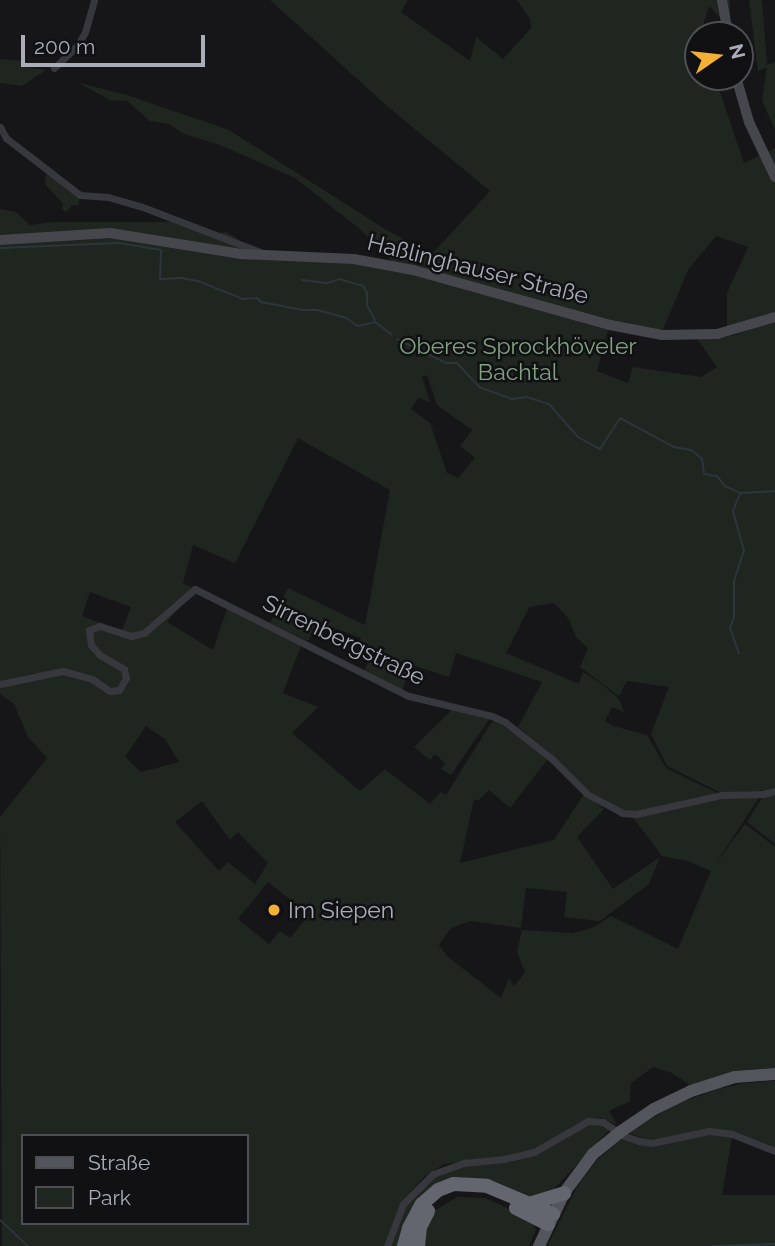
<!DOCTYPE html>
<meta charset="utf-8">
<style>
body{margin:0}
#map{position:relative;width:775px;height:1246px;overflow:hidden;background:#161618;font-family:Raleway,sans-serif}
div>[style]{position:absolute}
.green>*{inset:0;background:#1e261f}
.stream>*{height:2px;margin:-1px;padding:0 1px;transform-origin:1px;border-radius:1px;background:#2c353c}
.minor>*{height:7px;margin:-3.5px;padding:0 3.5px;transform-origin:3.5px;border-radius:3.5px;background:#37383d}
.secondary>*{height:10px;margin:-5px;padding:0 5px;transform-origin:5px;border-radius:5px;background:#45474d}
.primary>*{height:12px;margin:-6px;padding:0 6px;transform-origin:6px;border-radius:6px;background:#53555c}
.motorway>*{height:14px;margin:-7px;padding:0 7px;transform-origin:7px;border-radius:7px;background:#63666e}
.dots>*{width:19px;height:19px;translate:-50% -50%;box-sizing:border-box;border:4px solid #111113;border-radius:50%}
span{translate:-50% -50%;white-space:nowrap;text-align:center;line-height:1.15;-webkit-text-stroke:5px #111113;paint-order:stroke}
.street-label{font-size:23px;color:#a8adb8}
.park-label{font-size:23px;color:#7fa381}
.poi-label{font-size:23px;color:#a8adb8}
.left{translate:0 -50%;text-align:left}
.legend{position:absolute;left:21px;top:1134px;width:228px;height:91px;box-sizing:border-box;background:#111113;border:2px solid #4d4f55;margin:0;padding:9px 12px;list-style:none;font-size:21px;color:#a8adb8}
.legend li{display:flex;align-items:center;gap:14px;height:35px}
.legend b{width:35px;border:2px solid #4d4f55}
.north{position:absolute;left:684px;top:21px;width:70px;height:70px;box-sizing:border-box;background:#111113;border:2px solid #4d4f55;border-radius:50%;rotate:76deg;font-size:19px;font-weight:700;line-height:28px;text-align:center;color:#a8adb8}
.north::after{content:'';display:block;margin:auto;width:24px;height:32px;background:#f2b134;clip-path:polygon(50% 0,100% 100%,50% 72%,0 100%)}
.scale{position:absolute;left:21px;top:35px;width:184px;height:32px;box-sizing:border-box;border:4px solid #a8adb8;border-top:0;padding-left:9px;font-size:21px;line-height:24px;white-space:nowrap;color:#a8adb8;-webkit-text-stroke:5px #111113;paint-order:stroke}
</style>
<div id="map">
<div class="green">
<i style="clip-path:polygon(evenodd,270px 0,408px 0,401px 12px,470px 61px,476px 37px,503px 59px,531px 28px,530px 19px,517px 0,730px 0,730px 27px,709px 6px,704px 22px,704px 35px,698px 35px,698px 77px,715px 77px,744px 163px,775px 148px,775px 312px,727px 329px,727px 293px,748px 247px,716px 236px,688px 270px,662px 332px,610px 322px,597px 371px,628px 383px,633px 367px,701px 377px,717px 367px,697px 339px,732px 336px,775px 321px,775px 790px,721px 793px,667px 766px,651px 734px,669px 687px,627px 681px,619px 696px,580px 667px,588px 648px,576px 637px,569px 619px,554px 603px,529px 607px,506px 653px,579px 684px,583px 672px,602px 684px,619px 699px,624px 712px,612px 707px,605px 721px,613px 726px,647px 735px,666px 768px,719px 794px,633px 812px,622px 811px,587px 790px,554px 756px,518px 727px,542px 682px,456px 653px,449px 677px,412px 665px,402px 690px,364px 671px,373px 652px,359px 646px,361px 638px,318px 622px,308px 641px,270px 623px,288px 588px,365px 625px,390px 490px,298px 438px,235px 563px,193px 545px,183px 583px,194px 589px,167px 622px,213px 650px,228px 606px,301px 646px,283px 693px,318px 707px,292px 733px,360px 791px,385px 769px,430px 804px,441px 792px,446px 795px,491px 723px,496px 721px,524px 740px,547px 760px,510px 808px,489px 790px,478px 801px,474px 799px,460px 863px,554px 840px,584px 794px,604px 809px,577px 837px,613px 889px,660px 857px,649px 884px,600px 921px,564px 917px,567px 892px,526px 888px,521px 928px,471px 921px,451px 928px,439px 945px,448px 957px,501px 998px,509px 978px,514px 986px,525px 972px,517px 952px,522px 930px,574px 933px,594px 927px,611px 916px,678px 949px,711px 871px,688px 861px,662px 856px,632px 816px,722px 796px,760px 796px,715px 865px,745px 824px,775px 847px,775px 1068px,750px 1069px,690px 1085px,672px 1073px,653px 1067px,631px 1083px,630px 1101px,609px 1111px,617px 1125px,603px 1118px,586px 1119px,533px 1150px,515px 1155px,444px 1164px,424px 1177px,406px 1197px,404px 1208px,424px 1183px,448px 1168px,534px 1154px,584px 1124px,594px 1122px,609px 1130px,554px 1189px,532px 1198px,485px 1179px,431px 1189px,400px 1246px,2px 1246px,0 817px,47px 758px,28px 737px,14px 704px,0 694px,0 687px,38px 676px,36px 673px,0 682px,0 209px,16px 212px,30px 225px,55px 222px,173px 222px,207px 235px,226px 232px,240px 240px,239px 255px,395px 264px,360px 229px,295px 178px,220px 145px,184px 134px,169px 124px,150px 121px,127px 101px,110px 100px,79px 83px,127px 95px,229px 130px,385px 229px,432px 254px,490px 191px,387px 106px,270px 0,427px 375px,437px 405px,472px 430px,460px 446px,475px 458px,458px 478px,447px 473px,430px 423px,411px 409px,418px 398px,430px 402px,422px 377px,427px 375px,270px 0,90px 592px,131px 607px,122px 631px,82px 616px,90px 592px,270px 0,146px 726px,165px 739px,179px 762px,141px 772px,125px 757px,146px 726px,270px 0,202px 801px,230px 840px,238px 832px,268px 863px,255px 884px,228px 862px,219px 871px,175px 822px,202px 801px,270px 0,268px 882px,309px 915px,290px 938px,280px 931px,269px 944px,238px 919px,268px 882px,270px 0,23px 1136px,247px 1136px,247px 1223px,23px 1223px,23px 1136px)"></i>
<i style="clip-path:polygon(749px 0,762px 0,767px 65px,775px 62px,775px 130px,762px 100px,767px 67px,758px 71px)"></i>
<i style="clip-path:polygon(0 59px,23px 61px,24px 67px,46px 70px,22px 86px,0 83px)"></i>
<i style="clip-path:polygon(49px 171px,80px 196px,78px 206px,73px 205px,66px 212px,62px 209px,63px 204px,46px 185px,45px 177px)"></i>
<i style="clip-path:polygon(453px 709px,490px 718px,451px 775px,441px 769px,445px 763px,435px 754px,430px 760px,414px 747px)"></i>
<i style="clip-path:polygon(775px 792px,775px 844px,747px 822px,763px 796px)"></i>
<i style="clip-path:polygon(775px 1081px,775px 1150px,710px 1130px,653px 1141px,627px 1133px,674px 1105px,715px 1090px,744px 1083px)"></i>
<i style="clip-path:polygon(710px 1134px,732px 1137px,722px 1195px,775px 1195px,775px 1246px,547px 1246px,577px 1187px,596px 1161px,620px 1140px,639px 1143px)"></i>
<i style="clip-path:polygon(457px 1197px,485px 1198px,529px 1218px,536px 1230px,529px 1246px,424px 1246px,423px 1236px,432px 1212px)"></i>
</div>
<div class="stream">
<i style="left:0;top:248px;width:119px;rotate:-2.4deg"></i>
<i style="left:119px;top:243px;width:43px;rotate:9.5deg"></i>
<i style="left:161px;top:250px;width:29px;rotate:92deg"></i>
<i style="left:160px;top:279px;width:21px;rotate:-3deg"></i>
<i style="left:181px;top:278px;width:17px;rotate:10deg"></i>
<i style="left:198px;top:281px;width:48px;rotate:21.8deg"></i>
<i style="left:243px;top:299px;width:14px;rotate:-4deg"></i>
<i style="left:257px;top:298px;width:6px;rotate:45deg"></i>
<i style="left:261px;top:302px;width:43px;rotate:10.8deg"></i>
<i style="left:303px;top:310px;width:14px"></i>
<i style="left:317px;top:310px;width:30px;rotate:15deg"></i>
<i style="left:346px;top:318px;width:14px;rotate:34deg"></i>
<i style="left:358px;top:326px;width:17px;rotate:-13deg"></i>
<i style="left:375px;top:322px;width:21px;rotate:37deg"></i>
<i style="left:302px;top:280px;width:26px;rotate:7deg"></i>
<i style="left:328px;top:283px;width:12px;rotate:-20deg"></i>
<i style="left:339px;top:279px;width:25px;rotate:16deg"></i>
<i style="left:363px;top:286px;width:8px;rotate:60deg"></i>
<i style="left:367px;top:293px;width:12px;rotate:90deg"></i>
<i style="left:367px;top:305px;width:17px;rotate:62deg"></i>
<i style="left:397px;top:339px;width:55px;rotate:26.1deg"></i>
<i style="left:446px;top:363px;width:11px"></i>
<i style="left:457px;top:363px;width:33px;rotate:47deg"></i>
<i style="left:479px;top:387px;width:35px;rotate:20deg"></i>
<i style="left:512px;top:399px;width:15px;rotate:-8deg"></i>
<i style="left:527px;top:397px;width:23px;rotate:18deg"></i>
<i style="left:549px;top:404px;width:44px;rotate:48.7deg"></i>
<i style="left:578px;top:437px;width:25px;rotate:29deg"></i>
<i style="left:600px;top:449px;width:37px;rotate:-57deg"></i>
<i style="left:620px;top:418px;width:61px;rotate:28.2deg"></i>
<i style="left:674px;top:447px;width:17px;rotate:10deg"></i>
<i style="left:691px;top:450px;width:14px;rotate:39deg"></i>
<i style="left:702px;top:459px;width:15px;rotate:82deg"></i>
<i style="left:704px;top:474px;width:13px;rotate:9deg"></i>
<i style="left:717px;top:476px;width:13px;rotate:51deg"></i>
<i style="left:725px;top:486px;width:17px;rotate:25deg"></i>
<i style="left:740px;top:493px;width:35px;rotate:-3deg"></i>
<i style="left:739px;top:654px;width:28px;rotate:-109deg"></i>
<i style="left:730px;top:628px;width:12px;rotate:-70deg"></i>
<i style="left:734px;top:617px;width:36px;rotate:-90deg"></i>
<i style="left:734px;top:581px;width:32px;rotate:-72deg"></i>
<i style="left:744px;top:551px;width:41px;rotate:-105.4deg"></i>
<i style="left:733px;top:511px;width:18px;rotate:-68deg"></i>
<i style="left:0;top:1220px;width:38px;rotate:43deg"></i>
<i style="left:713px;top:1246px;width:62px;rotate:-1.8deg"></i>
</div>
<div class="minor">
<i style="left:54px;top:68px;width:32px;rotate:-44deg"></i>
<i style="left:77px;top:46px;width:16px;rotate:-60deg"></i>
<i style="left:85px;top:32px;width:33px;rotate:-74deg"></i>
<i style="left:0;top:127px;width:13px;rotate:61deg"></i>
<i style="left:6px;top:138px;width:93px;rotate:37.6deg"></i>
<i style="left:80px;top:195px;width:28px;rotate:4deg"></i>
<i style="left:108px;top:197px;width:33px;rotate:16deg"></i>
<i style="left:140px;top:206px;width:134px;rotate:21deg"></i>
<i style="left:0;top:684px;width:64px;rotate:-11.7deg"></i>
<i style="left:63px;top:671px;width:30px;rotate:15deg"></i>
<i style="left:92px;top:679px;width:22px;rotate:34deg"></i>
<i style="left:110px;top:691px;width:9px;rotate:-6deg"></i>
<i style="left:119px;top:690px;width:14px;rotate:-60deg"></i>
<i style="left:126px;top:678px;width:9px;rotate:-103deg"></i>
<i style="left:124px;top:669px;width:28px;rotate:-150deg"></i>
<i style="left:100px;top:655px;width:13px;rotate:-132deg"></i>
<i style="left:91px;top:645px;width:15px;rotate:-98deg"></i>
<i style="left:89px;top:630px;width:12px;rotate:-20deg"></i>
<i style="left:100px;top:626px;width:33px;rotate:18deg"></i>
<i style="left:131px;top:636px;width:13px;rotate:-13deg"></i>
<i style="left:144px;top:633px;width:67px;rotate:-40.8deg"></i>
<i style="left:195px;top:589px;width:239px;rotate:26.6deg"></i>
<i style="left:409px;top:696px;width:85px;rotate:13.5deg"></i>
<i style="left:492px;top:716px;width:14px;rotate:25deg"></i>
<i style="left:505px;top:722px;width:60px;rotate:38.2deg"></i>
<i style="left:552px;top:759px;width:49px;rotate:45deg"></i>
<i style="left:587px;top:794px;width:40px;rotate:28deg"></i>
<i style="left:622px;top:813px;width:14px;rotate:4deg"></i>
<i style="left:636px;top:814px;width:88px;rotate:-12.5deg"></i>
<i style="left:722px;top:795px;width:41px;rotate:-1.4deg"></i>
<i style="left:763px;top:794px;width:12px;rotate:-14deg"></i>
<i style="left:387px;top:1246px;width:45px;rotate:-69.1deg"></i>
<i style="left:403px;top:1204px;width:42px;rotate:-45deg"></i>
<i style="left:433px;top:1174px;width:33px;rotate:-20deg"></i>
<i style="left:464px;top:1163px;width:40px;rotate:-5.7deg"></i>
<i style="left:504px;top:1159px;width:31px;rotate:-13deg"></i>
<i style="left:534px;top:1152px;width:62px;rotate:-29.9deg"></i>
<i style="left:588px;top:1121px;width:15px;rotate:4deg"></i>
<i style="left:603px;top:1122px;width:25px;rotate:34deg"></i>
<i style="left:624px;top:1136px;width:16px;rotate:18deg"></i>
<i style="left:639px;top:1141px;width:13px;rotate:9deg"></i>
<i style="left:652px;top:1143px;width:58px;rotate:-11.9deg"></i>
<i style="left:709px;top:1131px;width:23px;rotate:7deg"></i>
<i style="left:732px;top:1134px;width:46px;rotate:21.6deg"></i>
</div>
<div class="secondary">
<i style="left:722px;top:0;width:36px;rotate:80deg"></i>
<i style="left:736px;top:77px;width:47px;rotate:73.9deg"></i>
<i style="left:749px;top:122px;width:61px;rotate:64.7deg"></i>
<i style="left:0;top:240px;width:110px;rotate:-3.6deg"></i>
<i style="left:110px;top:233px;width:133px;rotate:9.1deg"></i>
<i style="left:241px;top:254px;width:113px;rotate:2.5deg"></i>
<i style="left:354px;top:259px;width:60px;rotate:10.6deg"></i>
<i style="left:413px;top:270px;width:205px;rotate:15.6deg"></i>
<i style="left:610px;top:325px;width:53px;rotate:10.9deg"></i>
<i style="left:662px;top:335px;width:55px;rotate:-1deg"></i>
<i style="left:717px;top:334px;width:60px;rotate:-16.3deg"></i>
</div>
<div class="primary">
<i style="left:539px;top:1246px;width:59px;rotate:-64.7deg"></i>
<i style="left:564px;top:1193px;width:49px;rotate:-53.4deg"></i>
<i style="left:593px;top:1154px;width:35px;rotate:-39deg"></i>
<i style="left:620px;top:1132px;width:41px;rotate:-34.1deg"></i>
<i style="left:654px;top:1109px;width:41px;rotate:-25.9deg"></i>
<i style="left:691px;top:1091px;width:46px;rotate:-17.7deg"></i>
<i style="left:735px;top:1077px;width:40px;rotate:-4.3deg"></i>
</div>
<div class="motorway">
<i style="left:529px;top:1204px;width:37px;rotate:-17deg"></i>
<i style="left:516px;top:1208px;width:36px;rotate:27deg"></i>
<i style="left:404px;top:1246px;width:19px;rotate:-74deg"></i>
<i style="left:409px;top:1228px;width:27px;rotate:-62deg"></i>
<i style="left:422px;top:1204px;width:21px;rotate:-41deg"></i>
<i style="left:438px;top:1190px;width:17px;rotate:-21deg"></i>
<i style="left:454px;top:1184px;width:33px;rotate:3deg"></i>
<i style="left:487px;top:1186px;width:72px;rotate:23deg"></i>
<i style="left:418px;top:1246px;width:19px;rotate:-84deg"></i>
<i style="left:420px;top:1227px;width:18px;rotate:-63deg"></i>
</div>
<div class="dots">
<i style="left:274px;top:910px;background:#f2b134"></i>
</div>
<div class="street-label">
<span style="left:478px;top:269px;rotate:14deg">Haßlinghauser Straße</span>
<span style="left:344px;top:640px;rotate:26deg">Sirrenbergstraße</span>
</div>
<div class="park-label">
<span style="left:518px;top:359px">Oberes Sprockhöveler<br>Bachtal</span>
</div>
<div class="poi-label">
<span class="left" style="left:288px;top:910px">Im Siepen</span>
</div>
<ul class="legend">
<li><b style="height:9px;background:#53555c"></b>Straße</li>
<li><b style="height:19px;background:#1e261f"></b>Park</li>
</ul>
<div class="north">N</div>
<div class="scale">200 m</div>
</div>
